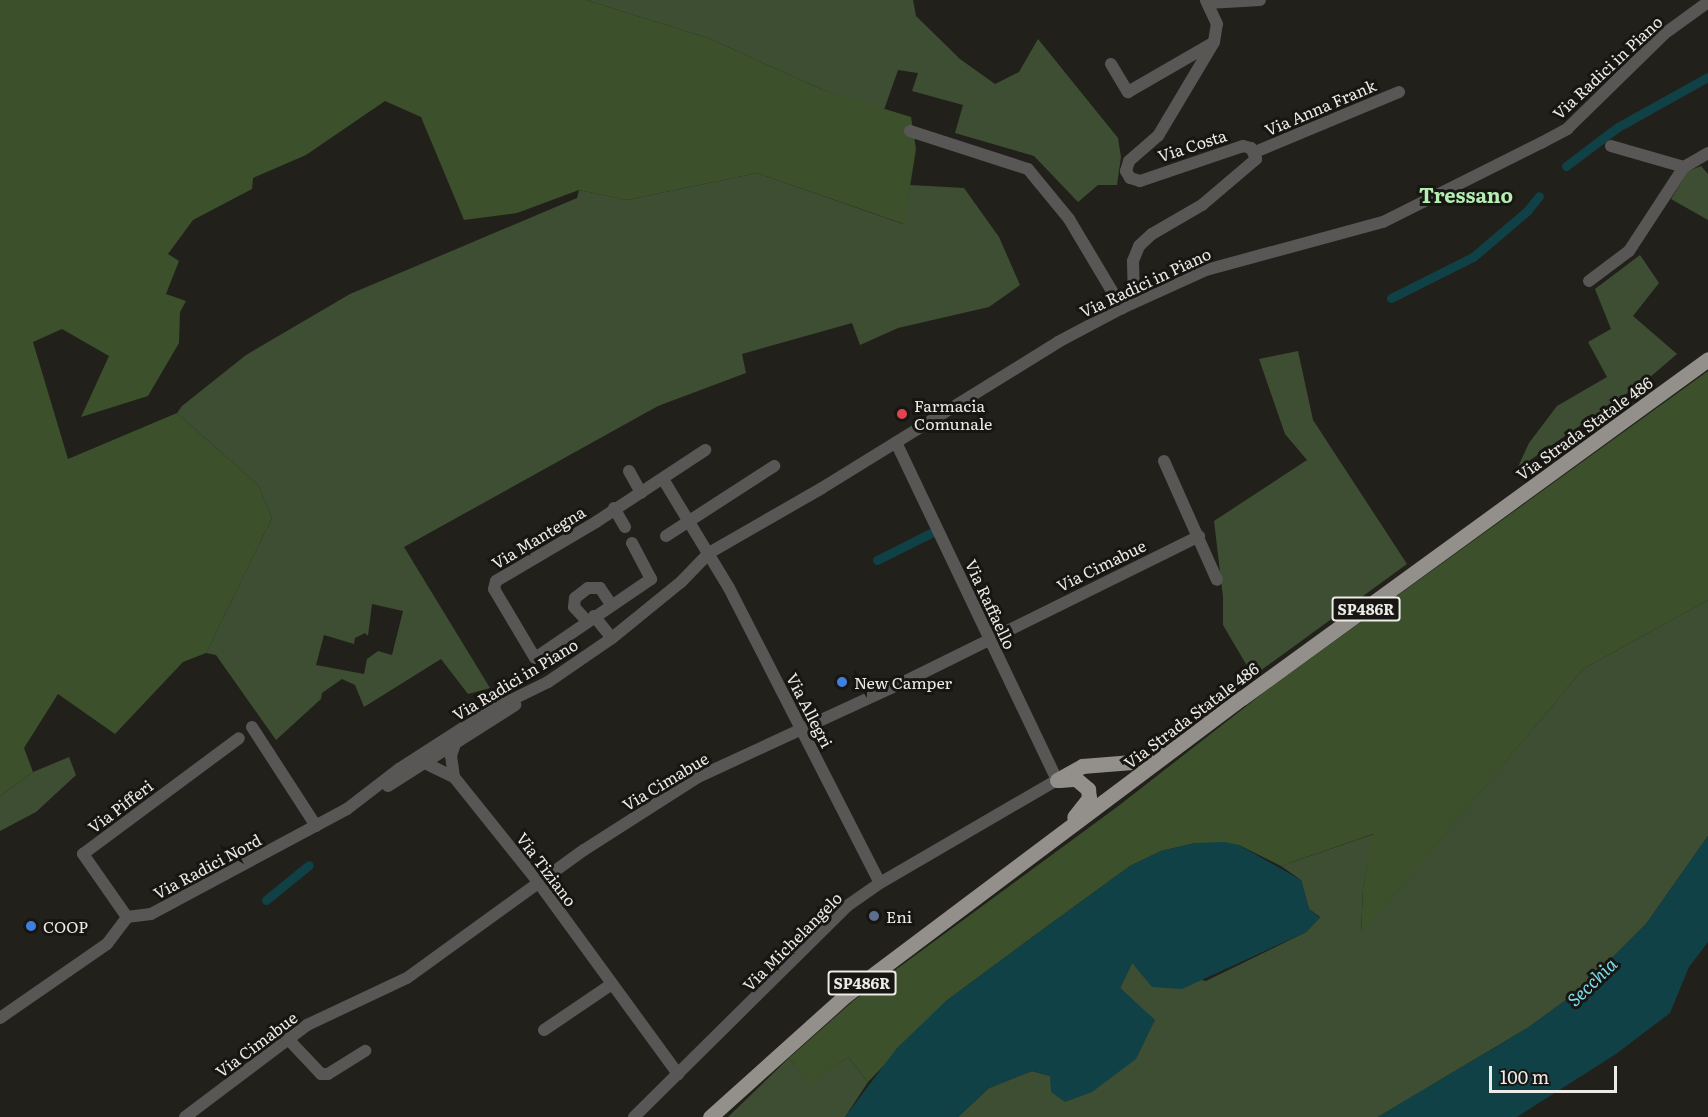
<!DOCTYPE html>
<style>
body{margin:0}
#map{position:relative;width:1708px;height:1117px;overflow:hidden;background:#22201b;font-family:Literata,serif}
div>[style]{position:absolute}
.green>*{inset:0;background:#3e4e33}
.forest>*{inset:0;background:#3b502b}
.water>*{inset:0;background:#0f4147}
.canal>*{height:9px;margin:-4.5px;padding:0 4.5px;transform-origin:4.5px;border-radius:4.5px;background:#0f4147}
.minor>*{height:12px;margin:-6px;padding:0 6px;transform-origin:6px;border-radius:6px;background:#595756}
.major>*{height:15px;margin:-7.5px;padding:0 7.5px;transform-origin:7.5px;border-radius:7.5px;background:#938f8b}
.dots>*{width:16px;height:16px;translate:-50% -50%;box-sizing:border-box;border:3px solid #181612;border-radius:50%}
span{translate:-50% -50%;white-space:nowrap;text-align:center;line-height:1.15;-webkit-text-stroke:6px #181612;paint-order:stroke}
.shield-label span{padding:2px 4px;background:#181612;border:2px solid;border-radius:4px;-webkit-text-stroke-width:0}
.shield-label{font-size:15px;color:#ecebe8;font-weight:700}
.street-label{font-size:16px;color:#ecebe8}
.poi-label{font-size:16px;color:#ecebe8}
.left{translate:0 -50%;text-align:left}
.water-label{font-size:18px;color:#7addeb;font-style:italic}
.quarter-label{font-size:20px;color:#b4eeb2;font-weight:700}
.scale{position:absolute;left:1489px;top:1066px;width:128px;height:27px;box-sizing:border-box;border:3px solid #ecebe8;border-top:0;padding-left:8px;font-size:18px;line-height:21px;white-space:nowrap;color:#ecebe8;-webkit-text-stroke:4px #181612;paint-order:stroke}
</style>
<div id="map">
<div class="green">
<i style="clip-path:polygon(586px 0,913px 0,916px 16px,960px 59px,995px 84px,1019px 72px,1038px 39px,1118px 138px,1121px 157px,1117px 185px,1098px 185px,1078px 202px,1034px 156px,955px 133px,963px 105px,912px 91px,918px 73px,898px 70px,884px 110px,823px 90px,708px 38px)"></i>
<i style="clip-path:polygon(1701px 166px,1708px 174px,1708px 220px,1671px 199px,1688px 171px)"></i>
<i style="clip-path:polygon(evenodd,757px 173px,903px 224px,910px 185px,964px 188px,999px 237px,1020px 285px,989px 307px,898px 328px,860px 345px,852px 323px,742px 354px,746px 373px,658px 406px,404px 547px,490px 688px,468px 694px,441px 659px,364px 707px,355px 685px,342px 679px,322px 693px,321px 699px,276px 740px,216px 655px,206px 653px,272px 518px,258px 485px,177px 413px,182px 406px,246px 355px,350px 294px,577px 198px,579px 190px,627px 200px,757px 173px,372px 604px,403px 611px,392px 655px,378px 651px,367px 659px,364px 674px,316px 665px,324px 635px,354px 644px,355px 638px,365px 633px,368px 636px,372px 604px)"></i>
<i style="clip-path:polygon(1640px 255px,1659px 283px,1633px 316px,1677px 354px,1649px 378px,1517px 469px,1529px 443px,1557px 406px,1607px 377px,1588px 342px,1611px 329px,1595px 289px)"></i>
<i style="clip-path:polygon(1298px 351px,1313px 420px,1407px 564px,1253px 676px,1223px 625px,1223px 597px,1214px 521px,1307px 460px,1285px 434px,1259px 359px)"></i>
<i style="clip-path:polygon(1708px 600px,1708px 836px,1646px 924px,1581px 989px,1529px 1027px,1378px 1117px,958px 1117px,989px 1088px,1032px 1071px,1050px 1076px,1155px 1021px,1120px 988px,1132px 963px,1206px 981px,1306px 932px,1320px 917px,1309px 909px,1301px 880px,1281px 866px,1374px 834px,1363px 888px,1361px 934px,1583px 669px)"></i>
<i style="clip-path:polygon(69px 757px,76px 775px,36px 812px,0 831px,0 796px,33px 772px)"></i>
<i style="clip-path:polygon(848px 1057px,868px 1082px,845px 1117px,728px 1117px,789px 1058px,809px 1083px)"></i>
</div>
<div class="forest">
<i style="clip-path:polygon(0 0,586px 0,708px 38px,823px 90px,911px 117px,916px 149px,904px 224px,757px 173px,627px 200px,579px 190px,517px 213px,464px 220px,421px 117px,385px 101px,306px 155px,253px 178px,252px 189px,193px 220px,168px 254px,179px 261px,166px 294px,186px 301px,180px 312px,179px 343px,148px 396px,81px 417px,109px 356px,62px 329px,33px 342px,68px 459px,177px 413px,258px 485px,272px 518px,206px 653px,183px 662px,115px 734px,58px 694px,24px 748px,33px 772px,0 796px)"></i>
<i style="clip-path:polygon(1708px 371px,1708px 600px,1583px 669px,1361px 935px,1363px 888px,1373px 834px,1281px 866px,1239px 845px,1195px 843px,1161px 851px,1130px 866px,1027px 941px,946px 1001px,868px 1082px,848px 1057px,809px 1084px,789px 1058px,853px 1001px,1117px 807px,1267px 690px)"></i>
</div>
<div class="water">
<i style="clip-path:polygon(1708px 836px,1708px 942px,1689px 967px,1670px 1013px,1616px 1054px,1517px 1117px,1378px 1117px,1529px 1027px,1581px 989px,1646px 924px)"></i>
<i style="clip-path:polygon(1224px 842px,1239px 845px,1301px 880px,1309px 909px,1320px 918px,1306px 932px,1182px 989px,1152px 987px,1132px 963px,1120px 988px,1155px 1020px,1136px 1059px,1092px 1092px,1065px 1102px,1051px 1092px,1050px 1076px,1032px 1071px,989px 1088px,958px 1117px,845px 1117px,897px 1048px,946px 1001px,1027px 941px,1130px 866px,1161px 851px,1195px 843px)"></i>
</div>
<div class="canal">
<i style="left:1566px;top:166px;width:65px;rotate:-36.9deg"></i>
<i style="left:1618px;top:127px;width:103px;rotate:-29.1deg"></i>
<i style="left:1391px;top:298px;width:92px;rotate:-26.6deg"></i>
<i style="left:1473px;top:257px;width:71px;rotate:-40.4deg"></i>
<i style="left:1527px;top:211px;width:19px;rotate:-51deg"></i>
<i style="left:877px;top:560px;width:60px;rotate:-26.6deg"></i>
<i style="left:266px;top:900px;width:55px;rotate:-39.1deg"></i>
</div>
<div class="minor">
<i style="left:1208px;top:3px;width:52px;rotate:-3.3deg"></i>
<i style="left:1111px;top:64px;width:33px;rotate:59deg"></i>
<i style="left:1128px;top:92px;width:98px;rotate:-30deg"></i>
<i style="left:910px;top:131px;width:124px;rotate:17.9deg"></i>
<i style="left:1028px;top:169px;width:65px;rotate:50.6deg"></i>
<i style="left:1069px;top:219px;width:104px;rotate:59.2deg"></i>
<i style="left:1611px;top:146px;width:76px;rotate:16deg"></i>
<i style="left:1255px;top:152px;width:156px;rotate:-22.6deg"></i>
<i style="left:1589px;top:281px;width:50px;rotate:-36.9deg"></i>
<i style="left:1629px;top:251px;width:100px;rotate:-56.8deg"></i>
<i style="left:1684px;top:167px;width:28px;rotate:-30deg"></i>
<i style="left:1134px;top:302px;width:41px;rotate:-91.4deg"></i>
<i style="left:1133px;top:261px;width:16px;rotate:-68deg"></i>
<i style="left:1139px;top:246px;width:18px;rotate:-43deg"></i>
<i style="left:1152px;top:234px;width:58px;rotate:-30.1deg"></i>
<i style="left:1202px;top:205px;width:71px;rotate:-40.4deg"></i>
<i style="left:1256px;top:159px;width:12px;rotate:-114deg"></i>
<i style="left:1251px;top:148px;width:8px;rotate:-166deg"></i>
<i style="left:1243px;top:146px;width:109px;rotate:161.2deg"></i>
<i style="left:1140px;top:181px;width:10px;rotate:-163deg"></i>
<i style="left:1130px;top:178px;width:8px;rotate:-120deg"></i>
<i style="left:1126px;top:171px;width:10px;rotate:-73deg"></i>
<i style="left:1129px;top:161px;width:38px;rotate:-41deg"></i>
<i style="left:1158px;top:136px;width:109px;rotate:-59.2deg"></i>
<i style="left:1214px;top:42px;width:18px;rotate:-81deg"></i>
<i style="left:1217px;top:24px;width:26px;rotate:-115deg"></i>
<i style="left:1164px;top:461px;width:130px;rotate:66deg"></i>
<i style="left:629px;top:471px;width:25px;rotate:61deg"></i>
<i style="left:663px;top:479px;width:127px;rotate:58.8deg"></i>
<i style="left:729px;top:588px;width:331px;rotate:62.9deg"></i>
<i style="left:614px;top:508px;width:22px;rotate:60deg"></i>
<i style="left:666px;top:536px;width:129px;rotate:-32.9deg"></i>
<i style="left:632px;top:543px;width:41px;rotate:62.2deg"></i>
<i style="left:651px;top:579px;width:140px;rotate:145.7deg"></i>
<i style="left:535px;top:658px;width:80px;rotate:-120.7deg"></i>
<i style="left:494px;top:589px;width:8px;rotate:-76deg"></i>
<i style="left:496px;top:581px;width:116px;rotate:-30.5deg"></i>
<i style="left:596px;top:522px;width:131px;rotate:-33.4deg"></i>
<i style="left:594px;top:616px;width:28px;rotate:51deg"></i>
<i style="left:587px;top:621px;width:19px;rotate:-133deg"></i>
<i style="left:574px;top:607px;width:9px;rotate:-84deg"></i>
<i style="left:575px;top:598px;width:16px;rotate:-38deg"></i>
<i style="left:588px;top:588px;width:12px"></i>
<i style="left:600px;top:588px;width:18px;rotate:56deg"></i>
<i style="left:252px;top:727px;width:118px;rotate:57.1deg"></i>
<i style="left:425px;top:763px;width:32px;rotate:26deg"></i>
<i style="left:454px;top:777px;width:134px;rotate:51.3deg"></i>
<i style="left:538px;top:882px;width:238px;rotate:53.9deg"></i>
<i style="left:454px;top:777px;width:21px;rotate:-98deg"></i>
<i style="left:451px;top:756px;width:13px;rotate:-72deg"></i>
<i style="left:388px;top:786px;width:151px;rotate:-32.5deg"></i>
<i style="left:127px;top:917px;width:77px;rotate:-124.9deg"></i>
<i style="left:83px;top:854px;width:194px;rotate:-36.6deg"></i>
<i style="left:0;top:1018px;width:130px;rotate:-34.7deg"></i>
<i style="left:107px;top:944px;width:34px;rotate:-53deg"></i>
<i style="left:127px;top:917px;width:24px;rotate:-7deg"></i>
<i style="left:151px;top:914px;width:222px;rotate:-28.2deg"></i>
<i style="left:347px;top:809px;width:66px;rotate:-37.6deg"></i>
<i style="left:399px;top:769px;width:107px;rotate:-32.8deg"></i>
<i style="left:489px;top:711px;width:66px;rotate:-26.2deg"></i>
<i style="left:548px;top:682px;width:78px;rotate:-34.5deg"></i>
<i style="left:612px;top:638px;width:89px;rotate:-39.1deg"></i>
<i style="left:681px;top:582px;width:40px;rotate:-46deg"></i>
<i style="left:709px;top:553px;width:130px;rotate:-29.9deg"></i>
<i style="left:822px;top:488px;width:278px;rotate:-31.7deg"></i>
<i style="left:1058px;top:342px;width:72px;rotate:-28deg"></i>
<i style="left:1122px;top:308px;width:92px;rotate:-24.3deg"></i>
<i style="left:1206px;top:270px;width:183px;rotate:-15.2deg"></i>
<i style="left:1383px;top:222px;width:177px;rotate:-26.6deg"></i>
<i style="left:1541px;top:143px;width:30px;rotate:-28deg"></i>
<i style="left:1567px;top:129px;width:136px;rotate:-44.4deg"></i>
<i style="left:1664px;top:34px;width:54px;rotate:-36deg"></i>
<i style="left:544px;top:1030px;width:82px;rotate:-34.1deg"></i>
<i style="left:288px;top:1039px;width:48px;rotate:46.7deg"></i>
<i style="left:321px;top:1074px;width:7px"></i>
<i style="left:328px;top:1074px;width:44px;rotate:-31.9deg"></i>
<i style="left:185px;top:1117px;width:153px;rotate:-37deg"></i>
<i style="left:307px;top:1025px;width:110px;rotate:-25.2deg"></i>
<i style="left:407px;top:978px;width:218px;rotate:-35.9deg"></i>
<i style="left:584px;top:850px;width:135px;rotate:-32.6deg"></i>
<i style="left:698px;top:777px;width:229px;rotate:-24.8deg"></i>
<i style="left:906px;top:681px;width:327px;rotate:-26.3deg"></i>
<i style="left:634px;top:1117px;width:300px;rotate:-44.7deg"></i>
<i style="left:847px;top:906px;width:40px;rotate:-34.9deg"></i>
<i style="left:880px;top:883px;width:205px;rotate:-30.2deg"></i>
<i style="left:1057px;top:780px;width:374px;rotate:-115.5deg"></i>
</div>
<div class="major">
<i style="left:1057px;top:780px;width:29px;rotate:-29deg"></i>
<i style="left:1082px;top:766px;width:63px;rotate:-4.5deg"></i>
<i style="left:1145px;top:761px;width:15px;rotate:-32deg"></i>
<i style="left:1060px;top:780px;width:16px;rotate:-4deg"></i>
<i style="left:1076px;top:779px;width:16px;rotate:40deg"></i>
<i style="left:1088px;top:789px;width:9px;rotate:84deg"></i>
<i style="left:1089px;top:798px;width:24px;rotate:128deg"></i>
<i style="left:710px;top:1117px;width:183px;rotate:-41.9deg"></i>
<i style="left:846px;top:995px;width:495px;rotate:-36.9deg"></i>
<i style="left:1242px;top:698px;width:576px;rotate:-36.03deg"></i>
</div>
<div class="dots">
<i style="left:902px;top:414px;background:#e0444e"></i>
<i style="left:842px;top:682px;background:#3f7fe0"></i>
<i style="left:874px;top:916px;background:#5c6f8a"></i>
<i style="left:31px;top:926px;background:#3f7fe0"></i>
</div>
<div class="shield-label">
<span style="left:1366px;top:609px">SP486R</span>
<span style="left:862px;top:983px">SP486R</span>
</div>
<div class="street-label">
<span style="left:1607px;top:67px;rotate:-43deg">Via Radici in Piano</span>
<span style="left:1320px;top:107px;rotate:-23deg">Via Anna Frank</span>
<span style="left:1192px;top:145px;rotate:-18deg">Via Costa</span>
<span style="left:1145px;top:282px;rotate:-25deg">Via Radici in Piano</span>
<span style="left:1584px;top:428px;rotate:-36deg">Via Strada Statale 486</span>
<span style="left:538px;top:537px;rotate:-31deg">Via Mantegna</span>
<span style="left:1101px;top:565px;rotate:-26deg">Via Cimabue</span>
<span style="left:991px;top:604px;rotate:65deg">Via Raffaello</span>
<span style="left:515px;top:679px;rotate:-31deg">Via Radici in Piano</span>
<span style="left:810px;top:710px;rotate:63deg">Via Allegri</span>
<span style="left:1191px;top:715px;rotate:-37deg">Via Strada Statale 486</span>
<span style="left:665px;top:781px;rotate:-31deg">Via Cimabue</span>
<span style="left:120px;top:806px;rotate:-37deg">Via Pifferi</span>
<span style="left:207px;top:866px;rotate:-28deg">Via Radici Nord</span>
<span style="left:547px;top:869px;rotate:53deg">Via Tiziano</span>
<span style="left:792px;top:941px;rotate:-45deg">Via Michelangelo</span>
<span style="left:256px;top:1044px;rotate:-37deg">Via Cimabue</span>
</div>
<div class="poi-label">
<span class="left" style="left:914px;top:414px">Farmacia<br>Comunale</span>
<span class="left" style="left:854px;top:682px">New Camper</span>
<span class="left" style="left:886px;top:916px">Eni</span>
<span class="left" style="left:43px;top:926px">COOP</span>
</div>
<div class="water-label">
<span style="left:1592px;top:982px;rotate:-44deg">Secchia</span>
</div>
<div class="quarter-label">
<span style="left:1466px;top:194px">Tressano</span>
</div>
<div class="scale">100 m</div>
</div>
